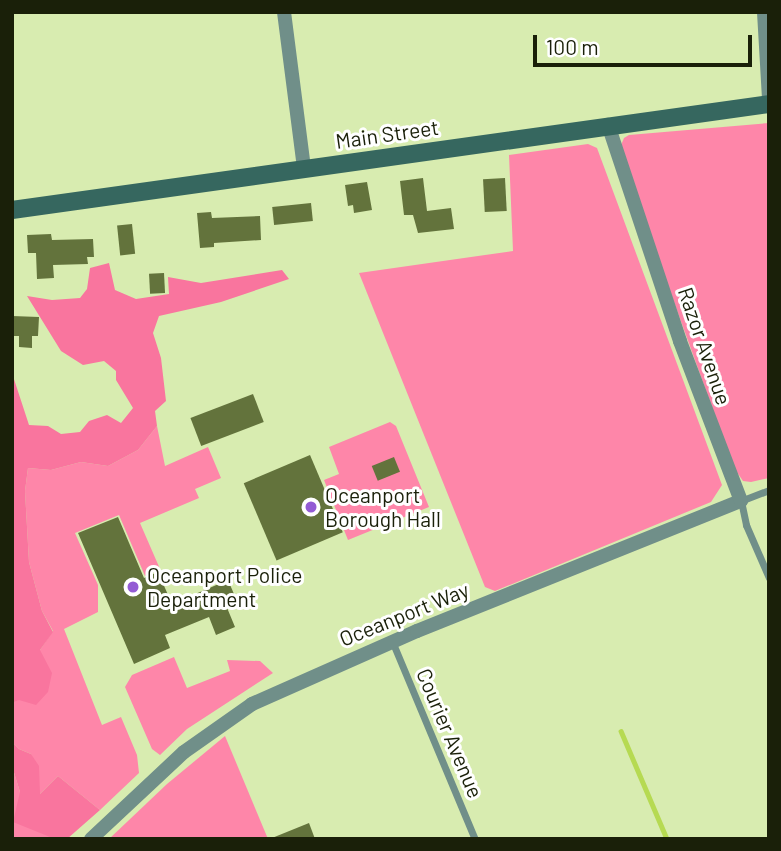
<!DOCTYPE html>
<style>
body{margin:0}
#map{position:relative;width:781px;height:851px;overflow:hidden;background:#d8ecb0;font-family:Barlow,sans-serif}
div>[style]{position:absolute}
.green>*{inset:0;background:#fe86a9}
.forest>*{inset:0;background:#f9759e}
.stream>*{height:4.5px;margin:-2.25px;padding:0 2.25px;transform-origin:2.25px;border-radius:2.25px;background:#b6da52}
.building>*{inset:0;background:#63733c;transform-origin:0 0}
.lane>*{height:7px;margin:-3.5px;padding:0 3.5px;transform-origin:3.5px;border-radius:3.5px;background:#708f89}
.street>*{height:14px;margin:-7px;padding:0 7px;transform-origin:7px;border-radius:7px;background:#708f89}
.secondary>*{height:18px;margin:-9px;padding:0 9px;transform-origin:9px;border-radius:9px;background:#36675f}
.dots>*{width:19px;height:19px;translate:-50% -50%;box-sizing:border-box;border:4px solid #fff;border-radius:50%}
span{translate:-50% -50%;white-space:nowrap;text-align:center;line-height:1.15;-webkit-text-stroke:6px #fff;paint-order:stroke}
.street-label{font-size:21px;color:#1a2009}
.poi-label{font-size:21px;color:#1a2009}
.left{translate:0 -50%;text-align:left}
.frame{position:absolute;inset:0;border:14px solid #1a2009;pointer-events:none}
.scale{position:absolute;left:533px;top:35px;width:219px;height:32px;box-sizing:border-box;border:4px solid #1a2009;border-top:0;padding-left:9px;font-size:21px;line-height:24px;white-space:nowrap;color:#1a2009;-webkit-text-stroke:5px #fff;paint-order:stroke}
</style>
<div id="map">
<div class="green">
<i style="clip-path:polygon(769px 123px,769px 478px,751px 482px,743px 481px,734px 468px,619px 150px,624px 138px,629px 135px)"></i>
<i style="clip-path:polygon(588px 144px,597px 148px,722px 485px,711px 502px,495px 591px,485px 587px,359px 273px,513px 251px,509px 155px)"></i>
<i style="clip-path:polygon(390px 422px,396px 426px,429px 507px,348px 540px,324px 480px,339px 474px,329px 447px)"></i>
<i style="clip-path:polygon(157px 426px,165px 466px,208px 447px,221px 478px,195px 489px,199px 498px,140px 523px,160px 569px,145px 576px,119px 515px,75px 533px,98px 585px,98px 612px,64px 629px,102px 725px,121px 717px,137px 755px,139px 773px,100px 810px,58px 776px,39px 795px,31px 754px,19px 749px,12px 742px,12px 703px,18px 700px,40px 650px,53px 631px,42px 611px,29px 562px,25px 491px,28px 468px,51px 470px,81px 462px,108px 466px,138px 450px)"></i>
<i style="clip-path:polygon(174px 657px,187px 688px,230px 671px,227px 660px,260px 661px,273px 673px,187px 729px,160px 755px,152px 749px,125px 687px,132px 675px)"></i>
<i style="clip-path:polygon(225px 736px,268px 839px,109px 839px,167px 784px)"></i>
<i style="clip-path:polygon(12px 766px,20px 792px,55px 839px,12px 839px)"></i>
</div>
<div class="forest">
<i style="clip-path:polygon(109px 263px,115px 290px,136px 299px,169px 294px,168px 277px,201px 283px,282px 270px,289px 279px,221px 302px,159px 316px,153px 333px,161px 358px,166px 401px,155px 411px,157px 426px,138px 450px,108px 466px,81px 462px,51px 470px,28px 468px,25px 491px,29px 562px,42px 611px,53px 632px,40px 650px,52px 673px,48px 692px,36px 705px,19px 700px,12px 703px,12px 373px,29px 425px,48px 426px,61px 434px,80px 432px,89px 421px,107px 415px,121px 423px,133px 408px,116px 380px,116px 371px,104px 361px,83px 365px,61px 351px,27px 296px,52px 300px,80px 298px,87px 289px,90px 268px)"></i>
<i style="clip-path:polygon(12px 742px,19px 749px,31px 754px,39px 766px,40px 794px,58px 776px,100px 810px,67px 839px,55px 839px,13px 822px,20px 792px,12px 766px)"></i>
</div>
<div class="stream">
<i style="left:621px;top:731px;width:117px;rotate:66.9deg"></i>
</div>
<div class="building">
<i style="clip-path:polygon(423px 178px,427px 211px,451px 208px,454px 229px,418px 233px,413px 215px,404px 215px,400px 181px)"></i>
<i style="left:505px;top:178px;width:33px;height:22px;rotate:87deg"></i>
<i style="clip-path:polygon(367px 182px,372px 210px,354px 213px,353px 205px,348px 206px,345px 185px)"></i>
<i style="left:311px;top:203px;width:18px;height:39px;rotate:84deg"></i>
<i style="clip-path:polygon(211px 212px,212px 218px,260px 216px,261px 240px,214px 243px,214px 247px,200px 248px,197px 213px)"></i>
<i style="left:132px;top:224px;width:30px;height:15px;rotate:84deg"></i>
<i style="clip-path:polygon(51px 234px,52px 240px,93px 239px,94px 257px,87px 257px,88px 264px,53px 265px,54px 278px,37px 279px,36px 253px,28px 253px,27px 235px)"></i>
<i style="left:164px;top:273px;width:20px;height:15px;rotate:87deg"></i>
<i style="clip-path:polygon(12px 316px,39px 317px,38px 336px,32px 336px,32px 348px,19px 347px,19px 336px,12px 336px)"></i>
<i style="left:253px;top:394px;width:30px;height:67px;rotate:69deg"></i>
<i style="left:310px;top:455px;width:84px;height:72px;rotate:67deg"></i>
<i style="left:394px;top:457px;width:16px;height:24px;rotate:68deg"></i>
<i style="clip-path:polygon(118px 517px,144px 578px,158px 572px,172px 604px,228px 580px,234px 594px,223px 598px,235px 627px,216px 635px,209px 617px,165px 635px,170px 648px,134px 664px,78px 533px)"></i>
<i style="clip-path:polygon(309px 823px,315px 839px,272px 839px,272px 838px)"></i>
</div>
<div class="lane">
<i style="left:769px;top:490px;width:30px;rotate:159deg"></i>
<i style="left:741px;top:501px;width:25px;rotate:78deg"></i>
<i style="left:746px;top:525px;width:58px;rotate:66.5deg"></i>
<i style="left:392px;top:641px;width:215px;rotate:67.3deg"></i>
</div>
<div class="street">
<i style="left:284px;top:12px;width:158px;rotate:82.7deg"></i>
<i style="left:764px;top:12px;width:86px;rotate:86.7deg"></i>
<i style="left:91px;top:839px;width:127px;rotate:-43.1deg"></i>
<i style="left:184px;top:752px;width:83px;rotate:-35.2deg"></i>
<i style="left:252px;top:704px;width:180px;rotate:-23.9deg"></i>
<i style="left:417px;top:631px;width:349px;rotate:-21.9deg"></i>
<i style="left:741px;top:501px;width:171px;rotate:-110.9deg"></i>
<i style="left:680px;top:341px;width:228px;rotate:-108.4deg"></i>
</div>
<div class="secondary">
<i style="left:12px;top:210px;width:764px;rotate:-7.97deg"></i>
</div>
<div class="dots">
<i style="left:311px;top:507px;background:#935bd4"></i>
<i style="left:133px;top:587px;background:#935bd4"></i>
</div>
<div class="street-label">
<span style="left:387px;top:134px;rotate:-8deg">Main Street</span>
<span style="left:705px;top:346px;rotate:71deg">Razor Avenue</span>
<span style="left:404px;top:614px;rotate:-22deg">Oceanport Way</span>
<span style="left:450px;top:733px;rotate:67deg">Courier Avenue</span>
</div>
<div class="poi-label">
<span class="left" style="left:325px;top:507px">Oceanport<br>Borough Hall</span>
<span class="left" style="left:147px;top:587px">Oceanport Police<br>Department</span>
</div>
<div class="frame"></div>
<div class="scale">100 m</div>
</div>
